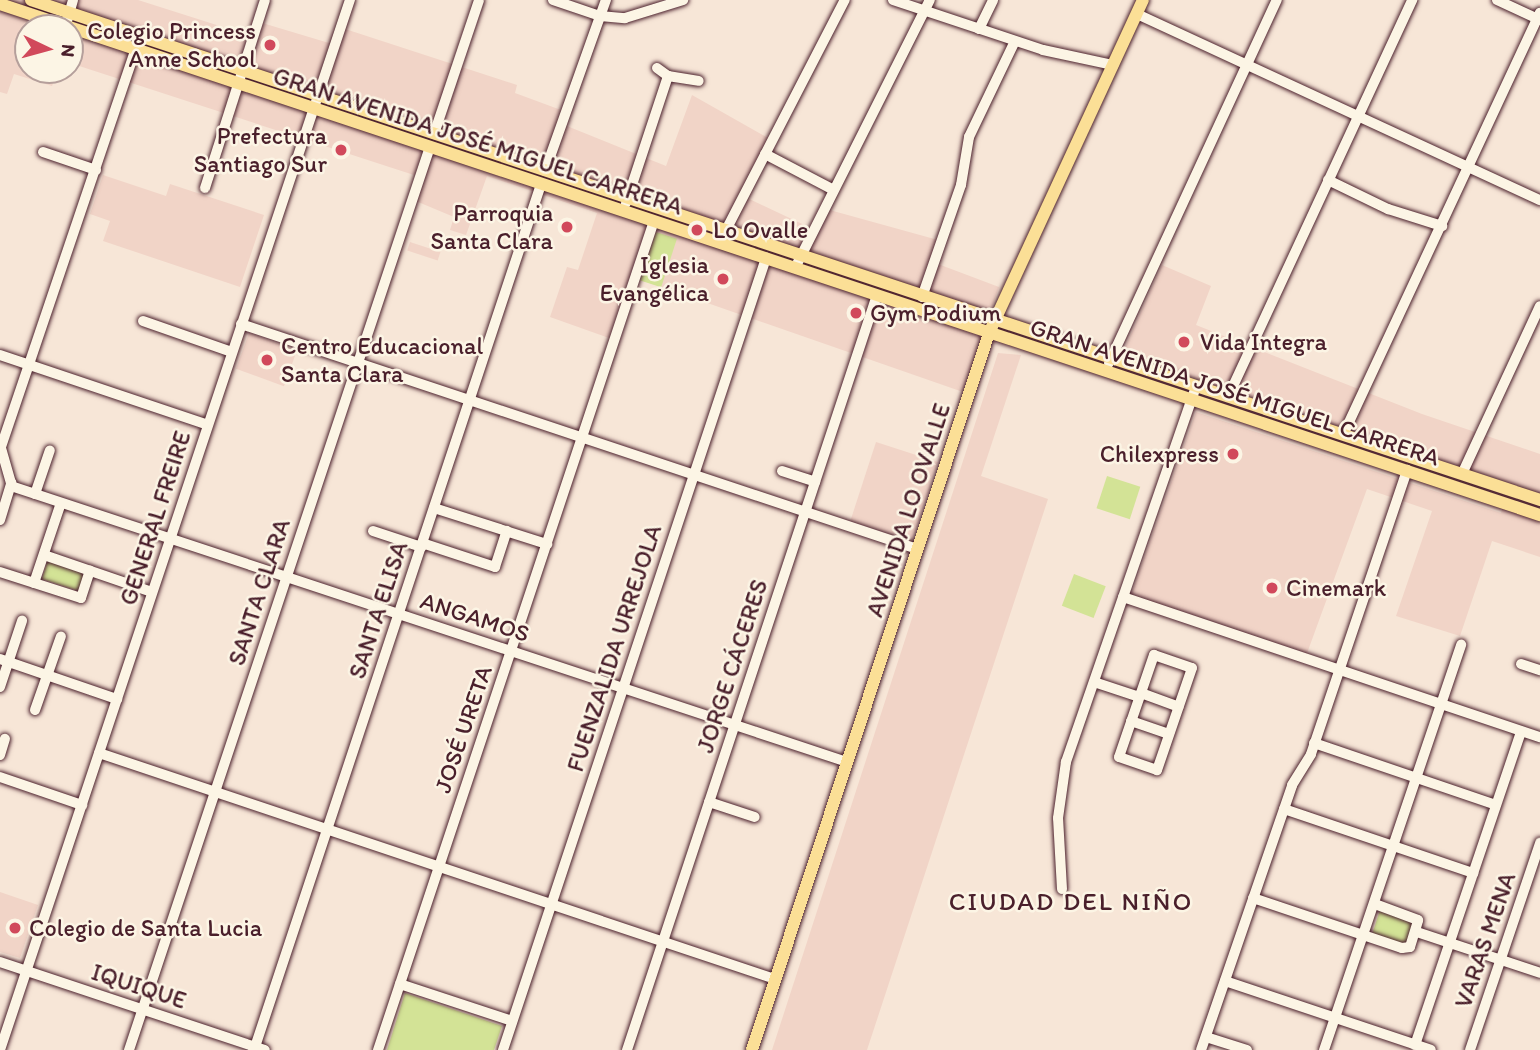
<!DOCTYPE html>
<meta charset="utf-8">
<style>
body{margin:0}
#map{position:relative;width:1540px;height:1050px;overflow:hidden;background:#f7e6d7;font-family:Itim,sans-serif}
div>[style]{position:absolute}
.built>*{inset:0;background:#f1d4c7;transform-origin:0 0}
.green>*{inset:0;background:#d3e396;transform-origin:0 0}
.roads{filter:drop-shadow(0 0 2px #4a1f2b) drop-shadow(0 0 2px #4a1f2b)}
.minor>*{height:10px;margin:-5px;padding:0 5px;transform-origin:5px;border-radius:5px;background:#fcf5e5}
.major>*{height:12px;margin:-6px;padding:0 6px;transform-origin:6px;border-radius:6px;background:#fbdf96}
.dots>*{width:19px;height:19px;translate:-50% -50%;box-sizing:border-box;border:4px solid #fcf5e5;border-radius:50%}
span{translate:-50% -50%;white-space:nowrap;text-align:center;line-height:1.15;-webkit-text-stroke:5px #fcf5e5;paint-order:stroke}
.poi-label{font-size:24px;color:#4a1f2b}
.right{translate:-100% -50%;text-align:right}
.left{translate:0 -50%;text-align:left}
.street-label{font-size:24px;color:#4a1f2b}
.neighbourhood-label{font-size:26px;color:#4a1f2b;letter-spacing:2px}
.north{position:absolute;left:14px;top:14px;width:70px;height:70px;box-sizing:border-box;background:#fcf5e5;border:2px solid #b59f9b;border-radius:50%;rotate:95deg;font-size:19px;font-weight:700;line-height:28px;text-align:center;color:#4a1f2b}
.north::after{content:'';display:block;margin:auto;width:24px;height:32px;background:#d1495b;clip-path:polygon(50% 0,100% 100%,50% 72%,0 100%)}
</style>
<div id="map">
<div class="built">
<i style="clip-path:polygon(0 0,138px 0,248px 35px,252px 20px,329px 43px,336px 26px,517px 85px,515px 93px,561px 110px,557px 122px,666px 166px,692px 95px,768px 138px,741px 195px,815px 230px,826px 209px,938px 240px,930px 261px,999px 287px,963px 392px,630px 276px,609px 338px,550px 317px,567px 267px,578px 270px,597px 213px,487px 176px,466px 235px,450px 230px,454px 217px,411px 199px,417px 176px,70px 63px,70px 28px,28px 28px,28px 70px,58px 70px,52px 86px,14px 74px,7px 94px,0 92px)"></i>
<i style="clip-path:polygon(103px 175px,166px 196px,170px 184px,264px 215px,240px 287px,103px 241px,110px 221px,90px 214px)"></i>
<i style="left:410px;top:242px;width:32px;height:9px;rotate:18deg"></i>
<i style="clip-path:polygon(1162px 265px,1211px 286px,1196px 325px,1422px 414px,1540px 454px,1540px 557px,1492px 541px,1460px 636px,1396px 616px,1432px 511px,1367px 489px,1306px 656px,1131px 595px,1196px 412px,1501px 513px,1510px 483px,1122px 354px)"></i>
<i style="left:249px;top:333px;width:51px;height:38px;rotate:20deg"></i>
<i style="clip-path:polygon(998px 353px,1021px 355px,981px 476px,1048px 499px,867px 1050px,772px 1050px)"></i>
<i style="left:876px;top:442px;width:65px;height:84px;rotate:18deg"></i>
<i style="clip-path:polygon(0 892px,38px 905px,20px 958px,0 952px)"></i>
</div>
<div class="green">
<i style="left:656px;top:232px;width:22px;height:51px;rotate:18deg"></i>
<i style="left:1107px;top:476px;width:35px;height:34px;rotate:18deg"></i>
<i style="left:48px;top:560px;width:39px;height:20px;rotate:18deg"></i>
<i style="left:1074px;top:574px;width:34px;height:34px;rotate:21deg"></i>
<i style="left:1380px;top:910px;width:36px;height:25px;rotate:18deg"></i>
<i style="clip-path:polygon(405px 993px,502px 1026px,494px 1050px,387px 1050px)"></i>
</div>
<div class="roads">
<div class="minor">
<i style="left:553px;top:0;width:50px;rotate:18.8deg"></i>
<i style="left:600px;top:16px;width:25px;rotate:5deg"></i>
<i style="left:625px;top:18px;width:61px;rotate:-17.2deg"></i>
<i style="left:893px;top:0;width:158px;rotate:18.4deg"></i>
<i style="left:1043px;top:50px;width:72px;rotate:12.1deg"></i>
<i style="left:1497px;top:0;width:47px;rotate:24.9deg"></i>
<i style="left:1137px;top:14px;width:444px;rotate:24.8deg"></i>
<i style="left:67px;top:21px;width:22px;rotate:-74deg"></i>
<i style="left:979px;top:29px;width:32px;rotate:-64deg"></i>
<i style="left:657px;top:68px;width:14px;rotate:36deg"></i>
<i style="left:668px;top:76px;width:31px;rotate:9deg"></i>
<i style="left:434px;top:134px;width:141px;rotate:-71.4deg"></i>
<i style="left:43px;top:152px;width:56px;rotate:18.8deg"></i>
<i style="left:765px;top:154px;width:76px;rotate:27.6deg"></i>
<i style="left:545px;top:171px;width:182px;rotate:-70.4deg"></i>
<i style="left:1328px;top:180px;width:67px;rotate:25.8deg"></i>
<i style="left:1388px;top:209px;width:57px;rotate:17.5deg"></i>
<i style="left:205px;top:188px;width:197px;rotate:-72.3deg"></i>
<i style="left:626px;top:203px;width:134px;rotate:-71.7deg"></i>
<i style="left:725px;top:232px;width:261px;rotate:-62.7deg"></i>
<i style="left:795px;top:268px;width:300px;rotate:-63.3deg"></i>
<i style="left:922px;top:297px;width:119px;rotate:-70.8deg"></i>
<i style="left:961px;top:185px;width:49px;rotate:-80.5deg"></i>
<i style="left:969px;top:137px;width:106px;rotate:-64.4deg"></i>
<i style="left:143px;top:321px;width:94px;rotate:19.2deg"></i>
<i style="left:241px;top:324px;width:712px;rotate:18.41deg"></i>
<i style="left:0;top:355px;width:219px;rotate:18.6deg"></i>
<i style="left:1109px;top:363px;width:400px;rotate:-65.2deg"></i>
<i style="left:1228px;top:397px;width:438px;rotate:-65.1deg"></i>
<i style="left:1343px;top:435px;width:466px;rotate:-65deg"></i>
<i style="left:782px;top:471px;width:35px;rotate:18deg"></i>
<i style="left:1462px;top:474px;width:185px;rotate:-65.1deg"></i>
<i style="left:11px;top:486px;width:880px;rotate:18.27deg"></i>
<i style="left:35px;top:494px;width:46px;rotate:-71.2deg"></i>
<i style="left:434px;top:508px;width:119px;rotate:17.7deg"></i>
<i style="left:0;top:520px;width:39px;rotate:-73deg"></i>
<i style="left:11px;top:483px;width:37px;rotate:-106deg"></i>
<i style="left:1px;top:447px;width:434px;rotate:-71.3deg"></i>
<i style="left:373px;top:531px;width:51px;rotate:18.4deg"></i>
<i style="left:422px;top:543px;width:77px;rotate:18.2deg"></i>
<i style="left:495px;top:567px;width:38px;rotate:-72deg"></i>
<i style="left:44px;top:555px;width:114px;rotate:18.9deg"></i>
<i style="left:0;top:572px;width:85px;rotate:17.8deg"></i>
<i style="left:81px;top:598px;width:29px;rotate:-72deg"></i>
<i style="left:34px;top:583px;width:84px;rotate:-71.4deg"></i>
<i style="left:1123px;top:597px;width:440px;rotate:18.6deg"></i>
<i style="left:1154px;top:655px;width:40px;rotate:18.9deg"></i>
<i style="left:1192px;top:668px;width:108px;rotate:108.9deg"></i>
<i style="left:1157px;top:770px;width:40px;rotate:-161.1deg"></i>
<i style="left:1119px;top:757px;width:108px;rotate:-71.1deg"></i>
<i style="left:0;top:659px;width:124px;rotate:18.9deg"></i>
<i style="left:1521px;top:664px;width:20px;rotate:18deg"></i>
<i style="left:1094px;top:682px;width:47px;rotate:18.4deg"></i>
<i style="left:0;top:687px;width:70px;rotate:-71.6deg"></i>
<i style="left:1141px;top:693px;width:40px;rotate:20.2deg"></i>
<i style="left:35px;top:710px;width:78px;rotate:-70.6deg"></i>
<i style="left:1131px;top:721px;width:40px;rotate:18.9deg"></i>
<i style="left:1314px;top:743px;width:192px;rotate:18.8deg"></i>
<i style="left:99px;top:753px;width:713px;rotate:18.49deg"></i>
<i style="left:0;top:755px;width:17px;rotate:-73deg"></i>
<i style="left:0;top:777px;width:87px;rotate:18.9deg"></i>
<i style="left:709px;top:802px;width:48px;rotate:18.1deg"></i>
<i style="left:1284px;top:809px;width:200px;rotate:18.7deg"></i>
<i style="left:1062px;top:889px;width:71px;rotate:-93.2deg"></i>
<i style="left:1058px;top:818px;width:57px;rotate:-81.9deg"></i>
<i style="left:1066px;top:762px;width:398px;rotate:-70.9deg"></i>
<i style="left:1253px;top:898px;width:157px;rotate:18.6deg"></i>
<i style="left:1402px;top:948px;width:8px;rotate:-7deg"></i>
<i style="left:1410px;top:947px;width:28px;rotate:-73deg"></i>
<i style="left:1418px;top:920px;width:46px;rotate:-159.6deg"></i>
<i style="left:1417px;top:932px;width:130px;rotate:18.4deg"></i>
<i style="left:0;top:962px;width:279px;rotate:18.4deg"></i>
<i style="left:1225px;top:981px;width:217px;rotate:18.5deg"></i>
<i style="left:400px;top:984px;width:118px;rotate:18.3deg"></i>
<i style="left:1206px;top:1037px;width:43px;rotate:17.6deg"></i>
<i style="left:1415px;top:1045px;width:331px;rotate:-71.3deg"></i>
<i style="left:0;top:1050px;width:1107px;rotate:-71.57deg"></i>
<i style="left:129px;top:1050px;width:952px;rotate:-71.57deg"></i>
<i style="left:254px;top:1050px;width:912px;rotate:-71.66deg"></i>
<i style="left:378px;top:1050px;width:874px;rotate:-71.59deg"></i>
<i style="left:503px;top:1050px;width:835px;rotate:-71.63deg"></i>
<i style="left:627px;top:1050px;width:795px;rotate:-71.68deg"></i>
<i style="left:1201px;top:1050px;width:280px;rotate:-71deg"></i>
<i style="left:1292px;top:785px;width:36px;rotate:-58deg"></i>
<i style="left:1311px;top:754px;width:300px;rotate:-71.3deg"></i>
<i style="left:1324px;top:1050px;width:428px;rotate:-71.3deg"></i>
<i style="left:1470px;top:1050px;width:219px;rotate:-71.3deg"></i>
</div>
<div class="major">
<i style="left:31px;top:0;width:1590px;rotate:18.33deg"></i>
<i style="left:0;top:4px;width:1623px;rotate:18.36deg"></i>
<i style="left:752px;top:1050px;width:755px;rotate:-71.71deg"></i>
<i style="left:989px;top:333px;width:367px;rotate:-65.2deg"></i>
</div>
</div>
<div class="dots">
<i style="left:270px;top:45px;background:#d1495b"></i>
<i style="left:341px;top:150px;background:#d1495b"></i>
<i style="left:567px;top:227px;background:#d1495b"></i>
<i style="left:697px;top:230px;background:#d1495b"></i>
<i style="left:723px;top:279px;background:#d1495b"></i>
<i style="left:856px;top:313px;background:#d1495b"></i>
<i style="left:1184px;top:342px;background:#d1495b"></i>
<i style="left:267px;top:360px;background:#d1495b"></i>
<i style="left:1233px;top:454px;background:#d1495b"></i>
<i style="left:1272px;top:588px;background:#d1495b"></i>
<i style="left:15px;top:928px;background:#d1495b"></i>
</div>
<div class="poi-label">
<span class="right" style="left:256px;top:45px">Colegio Princess<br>Anne School</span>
<span class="right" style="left:327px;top:150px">Prefectura<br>Santiago Sur</span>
<span class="right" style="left:553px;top:227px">Parroquia<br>Santa Clara</span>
<span class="left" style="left:713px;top:230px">Lo Ovalle</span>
<span class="right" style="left:709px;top:279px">Iglesia<br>Evangélica</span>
<span class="left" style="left:870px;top:313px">Gym Podium</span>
<span class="left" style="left:1200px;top:342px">Vida Integra</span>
<span class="left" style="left:281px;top:360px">Centro Educacional<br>Santa Clara</span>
<span class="right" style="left:1219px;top:454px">Chilexpress</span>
<span class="left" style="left:1286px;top:588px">Cinemark</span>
<span class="left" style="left:29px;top:928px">Colegio de Santa Lucia</span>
</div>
<div class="street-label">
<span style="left:478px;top:141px;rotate:18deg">GRAN AVENIDA JOSÉ MIGUEL CARRERA</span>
<span style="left:1235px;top:392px;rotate:18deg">GRAN AVENIDA JOSÉ MIGUEL CARRERA</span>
<span style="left:908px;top:510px;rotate:-72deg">AVENIDA LO OVALLE</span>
<span style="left:155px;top:518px;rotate:-72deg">GENERAL FREIRE</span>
<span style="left:259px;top:592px;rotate:-72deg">SANTA CLARA</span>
<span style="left:378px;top:610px;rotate:-72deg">SANTA ELISA</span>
<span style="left:475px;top:617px;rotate:18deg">ANGAMOS</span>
<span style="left:614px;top:648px;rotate:-72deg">FUENZALIDA URREJOLA</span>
<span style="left:732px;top:666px;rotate:-72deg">JORGE CÁCERES</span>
<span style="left:463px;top:729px;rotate:-71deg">JOSÉ URETA</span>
<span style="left:1485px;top:940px;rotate:-71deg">VARAS MENA</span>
<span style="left:139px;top:986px;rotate:18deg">IQUIQUE</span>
</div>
<div class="neighbourhood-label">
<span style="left:1071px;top:902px">CIUDAD DEL NIÑO</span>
</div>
<div class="north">N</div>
</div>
